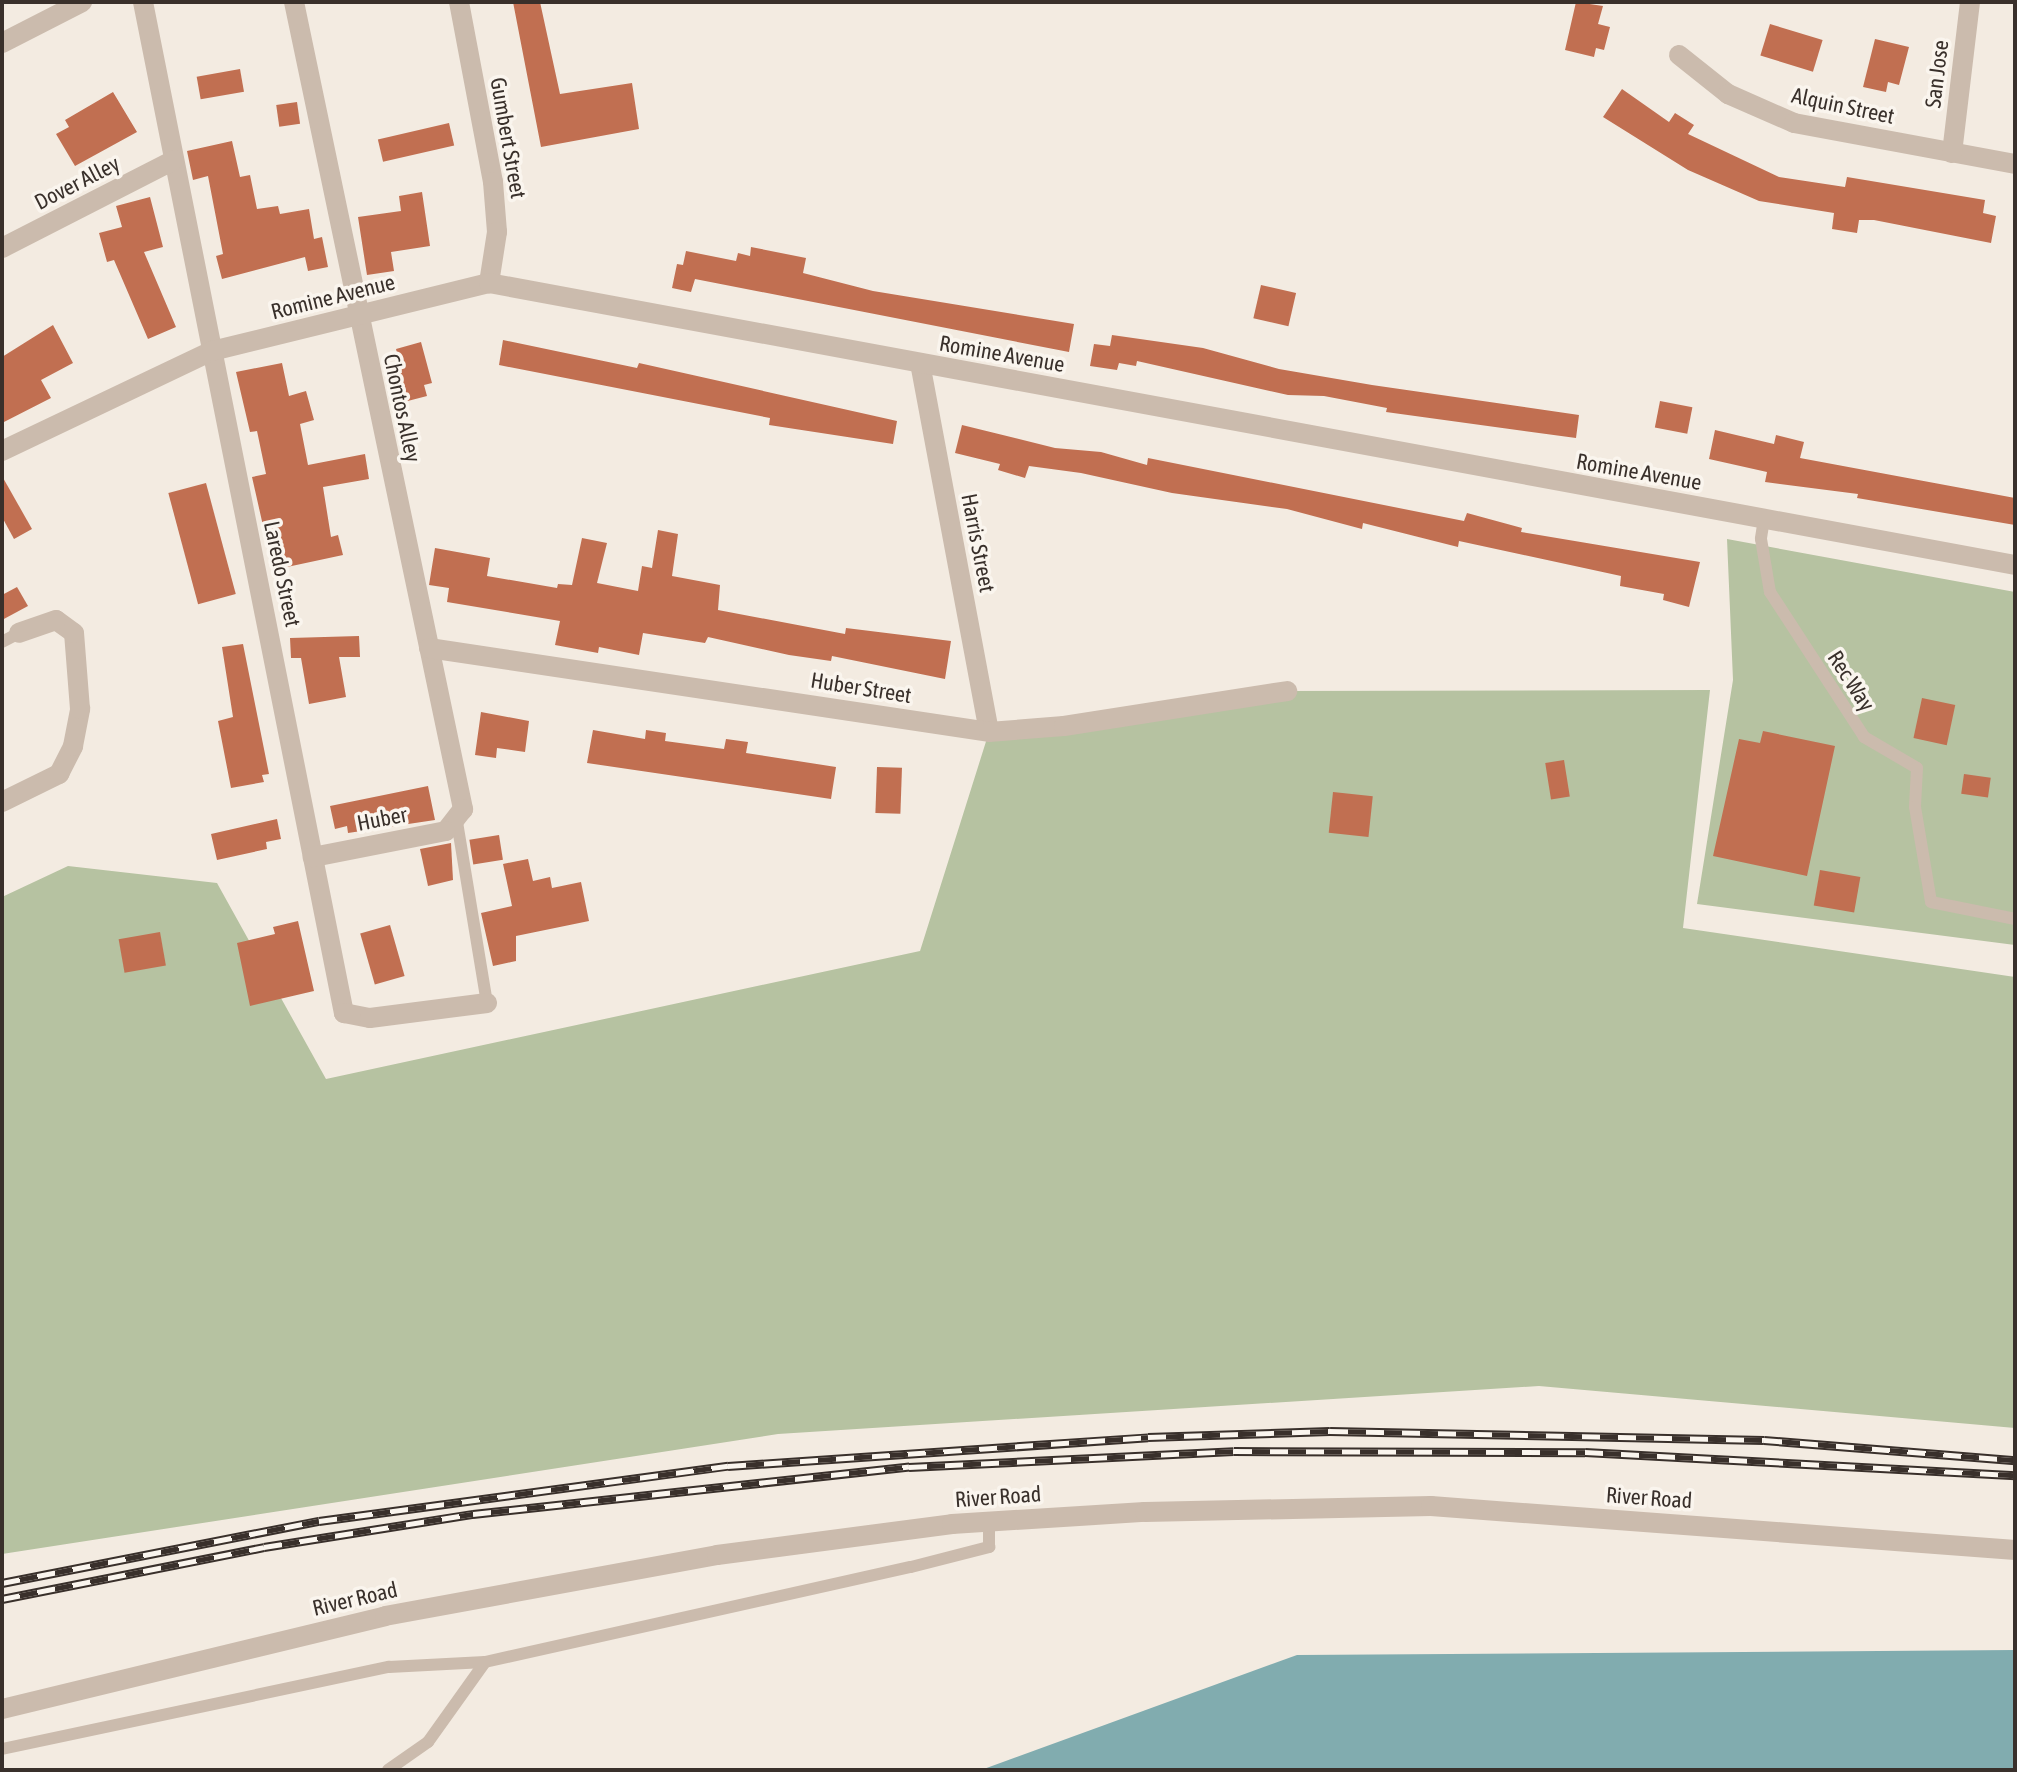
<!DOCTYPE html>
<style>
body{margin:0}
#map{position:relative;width:2017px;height:1772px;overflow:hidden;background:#f3ebe1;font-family:"Asap Condensed",sans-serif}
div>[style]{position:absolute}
.green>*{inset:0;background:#b6c2a1}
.water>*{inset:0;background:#81acaf}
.building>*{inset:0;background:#c16f51;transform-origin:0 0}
.service>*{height:12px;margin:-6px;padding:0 6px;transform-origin:6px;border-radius:6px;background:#cbbbad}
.minor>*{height:20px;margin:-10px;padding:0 10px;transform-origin:10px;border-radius:10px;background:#cbbbad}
.tertiary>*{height:20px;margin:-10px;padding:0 10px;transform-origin:10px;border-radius:10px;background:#cbbbad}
.rail>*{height:9px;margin-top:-4.5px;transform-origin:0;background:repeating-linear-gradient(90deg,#faf5ee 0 18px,#39302b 0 36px);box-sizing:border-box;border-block:2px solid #39302b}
span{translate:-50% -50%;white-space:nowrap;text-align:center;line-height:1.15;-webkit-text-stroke:7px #faf5ee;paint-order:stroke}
.street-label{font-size:22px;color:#39302b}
.frame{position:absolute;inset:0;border:4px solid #39302b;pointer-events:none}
</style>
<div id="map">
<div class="green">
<i style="clip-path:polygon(1727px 539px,2015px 592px,2015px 945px,1697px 904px,1733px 680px)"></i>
<i style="clip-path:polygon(1710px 690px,1683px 928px,2015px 977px,2015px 1428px,1539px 1386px,778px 1434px,2px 1554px,2px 897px,68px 866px,217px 883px,326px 1079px,920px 951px,989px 732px,1287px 691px)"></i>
</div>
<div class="water">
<i style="clip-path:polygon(2015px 1650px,2015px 1770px,981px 1770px,1297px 1655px)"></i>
</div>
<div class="building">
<i style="clip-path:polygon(513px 2px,540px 2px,560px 94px,632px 83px,639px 129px,541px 147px)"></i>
<i style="clip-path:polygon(1576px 2px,1603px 6px,1598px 24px,1610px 27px,1604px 50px,1596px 48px,1594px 57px,1565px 50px)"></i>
<i style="left:1770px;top:24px;width:55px;height:33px;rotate:17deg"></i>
<i style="clip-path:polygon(1875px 39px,1909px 47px,1899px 85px,1888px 82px,1886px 92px,1863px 87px)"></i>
<i style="left:240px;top:69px;width:23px;height:44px;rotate:80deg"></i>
<i style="clip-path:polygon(1622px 89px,1669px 122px,1675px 113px,1694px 125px,1688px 134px,1779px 177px,1845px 187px,1847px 177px,1985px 200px,1983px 213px,1996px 216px,1991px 243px,1874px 220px,1859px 220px,1857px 233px,1832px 229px,1834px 213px,1759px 201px,1688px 170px,1603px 117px)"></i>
<i style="clip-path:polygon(113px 92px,137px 132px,75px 166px,56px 134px,69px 127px,65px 120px)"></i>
<i style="left:297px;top:102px;width:22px;height:21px;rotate:82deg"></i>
<i style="left:449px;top:123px;width:23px;height:73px;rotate:77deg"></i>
<i style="clip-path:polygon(232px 141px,240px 177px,250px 175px,257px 209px,278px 206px,280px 214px,309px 209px,314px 239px,322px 237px,328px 267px,308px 271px,305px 257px,222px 279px,216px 256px,223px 254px,208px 176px,193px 180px,187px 151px)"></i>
<i style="clip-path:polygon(422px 192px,430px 246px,391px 252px,394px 271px,367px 275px,358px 217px,401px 211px,399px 196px)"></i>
<i style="clip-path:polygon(150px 197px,163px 247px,144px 252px,176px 327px,148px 339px,114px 260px,107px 262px,99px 233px,122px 227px,116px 206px)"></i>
<i style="clip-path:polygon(751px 247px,806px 258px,803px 273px,873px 291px,1074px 324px,1069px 352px,695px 279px,691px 292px,672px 288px,677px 264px,683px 265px,686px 251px,736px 261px,738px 253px,750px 256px)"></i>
<i style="left:1261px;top:285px;width:36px;height:34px;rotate:13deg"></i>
<i style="clip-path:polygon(53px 325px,73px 363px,41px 380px,51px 398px,2px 423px,2px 357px)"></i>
<i style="clip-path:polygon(1112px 335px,1203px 348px,1279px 369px,1372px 385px,1579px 415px,1576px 438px,1386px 412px,1387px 408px,1324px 396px,1288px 395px,1137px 361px,1136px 366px,1119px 363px,1117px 370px,1090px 366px,1094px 344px,1110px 346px)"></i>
<i style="clip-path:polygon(503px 340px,637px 368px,639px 363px,897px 421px,893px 444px,769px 425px,770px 418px,499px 365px)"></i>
<i style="clip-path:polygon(421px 342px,432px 383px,424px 385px,427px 396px,400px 403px,393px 375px,402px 373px,396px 349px)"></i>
<i style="clip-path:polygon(282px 363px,289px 396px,306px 391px,314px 420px,300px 424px,308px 465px,365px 454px,369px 479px,323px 487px,331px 537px,338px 535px,343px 555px,273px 570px,252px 477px,266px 474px,257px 431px,250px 432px,236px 372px)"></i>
<i style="left:1660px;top:401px;width:33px;height:27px;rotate:11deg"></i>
<i style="clip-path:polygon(962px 425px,1055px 448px,1101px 452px,1147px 465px,1148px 458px,1464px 521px,1467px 513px,1522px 528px,1521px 532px,1700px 562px,1689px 607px,1663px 600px,1664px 594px,1620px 586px,1621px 576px,1459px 541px,1458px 547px,1363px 523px,1362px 529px,1287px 509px,1172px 493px,1081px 473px,1029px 466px,1025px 478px,998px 470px,1000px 464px,955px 453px)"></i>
<i style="clip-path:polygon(1715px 430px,1774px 444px,1776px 435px,1804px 442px,1800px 458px,2015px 498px,2015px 525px,1857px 498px,1858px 494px,1765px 482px,1767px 472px,1709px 459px)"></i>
<i style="clip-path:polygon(2px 476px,32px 529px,14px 539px,2px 517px)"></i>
<i style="left:206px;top:483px;width:115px;height:39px;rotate:75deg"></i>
<i style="clip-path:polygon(658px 530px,678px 534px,672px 576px,720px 585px,718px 610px,845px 634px,846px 628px,951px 641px,945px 679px,832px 656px,831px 661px,789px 655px,708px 637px,705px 643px,643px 633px,639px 655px,599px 647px,598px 653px,555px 645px,560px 621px,447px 602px,449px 588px,429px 585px,435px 548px,490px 558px,487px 576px,557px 588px,558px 584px,572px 585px,582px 538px,607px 543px,597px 583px,638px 591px,642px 566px,652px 568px)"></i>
<i style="clip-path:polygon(17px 587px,28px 606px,2px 620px,2px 595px)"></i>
<i style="clip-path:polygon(359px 636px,360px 657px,339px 657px,346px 697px,309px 704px,301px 658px,291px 658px,290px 638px)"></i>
<i style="clip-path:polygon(243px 644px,269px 774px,262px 775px,264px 782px,231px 788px,218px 721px,233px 717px,222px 647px)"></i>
<i style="left:1922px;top:698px;width:34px;height:41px;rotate:12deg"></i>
<i style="clip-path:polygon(481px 712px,529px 721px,525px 752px,497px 748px,496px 758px,475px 755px)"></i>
<i style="clip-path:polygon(593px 730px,645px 739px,646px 730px,666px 733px,665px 741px,724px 749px,726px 739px,748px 742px,746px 753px,836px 767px,831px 799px,587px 763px)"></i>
<i style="clip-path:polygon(1763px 731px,1835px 746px,1807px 876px,1713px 856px,1739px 739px,1760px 743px)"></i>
<i style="left:1564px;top:760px;width:37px;height:19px;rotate:81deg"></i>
<i style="left:877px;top:767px;width:25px;height:46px;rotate:2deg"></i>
<i style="left:1964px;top:774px;width:27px;height:20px;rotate:8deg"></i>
<i style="clip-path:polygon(428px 786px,435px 820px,348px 833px,347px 826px,335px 829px,330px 806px)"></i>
<i style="left:1333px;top:792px;width:40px;height:41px;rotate:6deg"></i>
<i style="clip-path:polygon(277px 819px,281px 839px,266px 842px,267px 849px,217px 860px,211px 834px)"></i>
<i style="left:499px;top:835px;width:25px;height:30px;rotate:81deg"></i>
<i style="clip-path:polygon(451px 843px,453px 880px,428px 886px,420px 849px)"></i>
<i style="clip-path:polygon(528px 859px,533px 881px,550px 877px,552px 888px,581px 882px,589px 921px,516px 936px,516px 961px,493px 966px,481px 913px,512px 906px,503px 864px)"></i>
<i style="left:1820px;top:870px;width:41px;height:36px;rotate:10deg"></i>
<i style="clip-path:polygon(298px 921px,314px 991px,250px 1006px,237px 943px,275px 934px,273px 927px)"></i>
<i style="left:390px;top:925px;width:53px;height:31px;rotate:74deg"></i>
<i style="left:160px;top:932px;width:34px;height:42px;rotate:80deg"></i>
</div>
<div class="service">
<i style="left:1764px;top:519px;width:20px;rotate:99deg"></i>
<i style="left:1761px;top:539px;width:54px;rotate:80.4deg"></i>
<i style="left:1770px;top:592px;width:173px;rotate:57deg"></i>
<i style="left:1864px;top:737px;width:61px;rotate:30.3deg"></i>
<i style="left:1917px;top:768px;width:39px;rotate:93deg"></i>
<i style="left:1915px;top:807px;width:96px;rotate:80.4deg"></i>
<i style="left:1931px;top:902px;width:86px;rotate:11.4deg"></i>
<i style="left:2px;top:642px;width:19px;rotate:-28deg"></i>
<i style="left:457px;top:822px;width:183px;rotate:80.6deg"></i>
<i style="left:2px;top:1749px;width:396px;rotate:-12deg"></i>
<i style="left:389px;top:1667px;width:96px;rotate:-3deg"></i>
<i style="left:485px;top:1662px;width:436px;rotate:-12.6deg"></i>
<i style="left:911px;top:1567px;width:81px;rotate:-14.4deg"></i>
<i style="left:989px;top:1547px;width:26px;rotate:-90deg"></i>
<i style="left:388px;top:1770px;width:49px;rotate:-35deg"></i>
<i style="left:428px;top:1742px;width:98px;rotate:-54.5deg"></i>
</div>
<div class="minor">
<i style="left:143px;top:2px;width:1031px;rotate:78.76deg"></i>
<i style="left:344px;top:1013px;width:26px;rotate:11deg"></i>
<i style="left:370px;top:1018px;width:118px;rotate:-7.3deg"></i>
<i style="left:294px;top:2px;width:825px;rotate:78.17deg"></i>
<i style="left:463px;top:809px;width:28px;rotate:128deg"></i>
<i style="left:446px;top:831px;width:136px;rotate:168.9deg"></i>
<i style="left:2px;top:43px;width:90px;rotate:-27.1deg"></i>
<i style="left:1679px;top:55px;width:63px;rotate:38.5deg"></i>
<i style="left:1728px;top:94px;width:72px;rotate:23.7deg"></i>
<i style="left:1794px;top:123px;width:225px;rotate:10.5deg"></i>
<i style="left:1952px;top:153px;width:152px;rotate:-83.2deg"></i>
<i style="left:2px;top:248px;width:193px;rotate:-27.1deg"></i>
<i style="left:920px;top:363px;width:375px;rotate:79.4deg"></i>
<i style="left:429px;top:648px;width:566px;rotate:8.53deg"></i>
<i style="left:989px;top:732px;width:75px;rotate:-4.6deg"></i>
<i style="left:1064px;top:726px;width:226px;rotate:-8.9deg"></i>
<i style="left:2px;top:802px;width:64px;rotate:-26.2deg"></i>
<i style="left:59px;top:774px;width:31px;rotate:-63deg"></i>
<i style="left:73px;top:746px;width:38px;rotate:-79deg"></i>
<i style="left:80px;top:709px;width:76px;rotate:-94.5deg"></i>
<i style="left:74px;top:633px;width:22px;rotate:-144deg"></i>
<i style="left:56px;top:620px;width:39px;rotate:161deg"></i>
</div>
<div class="tertiary">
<i style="left:459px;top:2px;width:183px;rotate:79.3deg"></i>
<i style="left:493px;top:182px;width:50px;rotate:85.4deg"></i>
<i style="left:497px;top:232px;width:52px;rotate:98.9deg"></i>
<i style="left:2px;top:451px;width:233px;rotate:-25.5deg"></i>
<i style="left:212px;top:351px;width:285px;rotate:-13.8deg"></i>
<i style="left:489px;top:283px;width:1552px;rotate:10.47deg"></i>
<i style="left:2px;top:1709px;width:394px;rotate:-13.6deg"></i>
<i style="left:385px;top:1616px;width:338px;rotate:-10.4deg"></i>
<i style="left:717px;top:1555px;width:237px;rotate:-7.5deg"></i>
<i style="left:952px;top:1524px;width:193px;rotate:-3.6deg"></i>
<i style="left:1145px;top:1512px;width:286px;rotate:-1.2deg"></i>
<i style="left:1431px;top:1506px;width:586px;rotate:4.31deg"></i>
</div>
<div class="rail">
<i style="left:2px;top:1583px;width:323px;rotate:-11.1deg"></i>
<i style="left:319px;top:1521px;width:413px;rotate:-7.7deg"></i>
<i style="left:728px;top:1466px;width:421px;rotate:-3.9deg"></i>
<i style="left:1148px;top:1437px;width:182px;rotate:-1.9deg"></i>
<i style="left:1330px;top:1431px;width:434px;rotate:1.2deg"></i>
<i style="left:1764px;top:1440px;width:252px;rotate:4.6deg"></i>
<i style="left:2px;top:1599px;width:267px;rotate:-11.2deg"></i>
<i style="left:264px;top:1547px;width:212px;rotate:-9deg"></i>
<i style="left:473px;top:1514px;width:439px;rotate:-6.2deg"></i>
<i style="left:909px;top:1467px;width:325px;rotate:-2.8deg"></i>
<i style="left:1234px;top:1451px;width:351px;rotate:0.2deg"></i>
<i style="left:1585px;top:1452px;width:431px;rotate:3.1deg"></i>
</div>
<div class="street-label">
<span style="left:1937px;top:74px;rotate:-83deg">San Jose</span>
<span style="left:1843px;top:106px;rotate:12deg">Alquin Street</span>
<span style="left:508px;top:138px;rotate:80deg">Gumbert Street</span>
<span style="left:77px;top:183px;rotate:-27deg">Dover Alley</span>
<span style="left:333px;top:297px;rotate:-14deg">Romine Avenue</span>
<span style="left:1002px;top:354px;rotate:10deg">Romine Avenue</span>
<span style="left:402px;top:408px;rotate:78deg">Chontos Alley</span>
<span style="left:1639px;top:472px;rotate:10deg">Romine Avenue</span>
<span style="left:978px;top:543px;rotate:79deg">Harris Street</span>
<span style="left:282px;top:574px;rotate:78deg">Laredo Street</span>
<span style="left:1851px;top:681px;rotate:57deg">Rec Way</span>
<span style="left:861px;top:688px;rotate:9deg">Huber Street</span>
<span style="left:382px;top:819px;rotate:-11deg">Huber</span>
<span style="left:998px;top:1497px;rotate:-4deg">River Road</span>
<span style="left:1649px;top:1498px;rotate:4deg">River Road</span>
<span style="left:355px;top:1599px;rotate:-13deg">River Road</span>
</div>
<div class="frame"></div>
</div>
